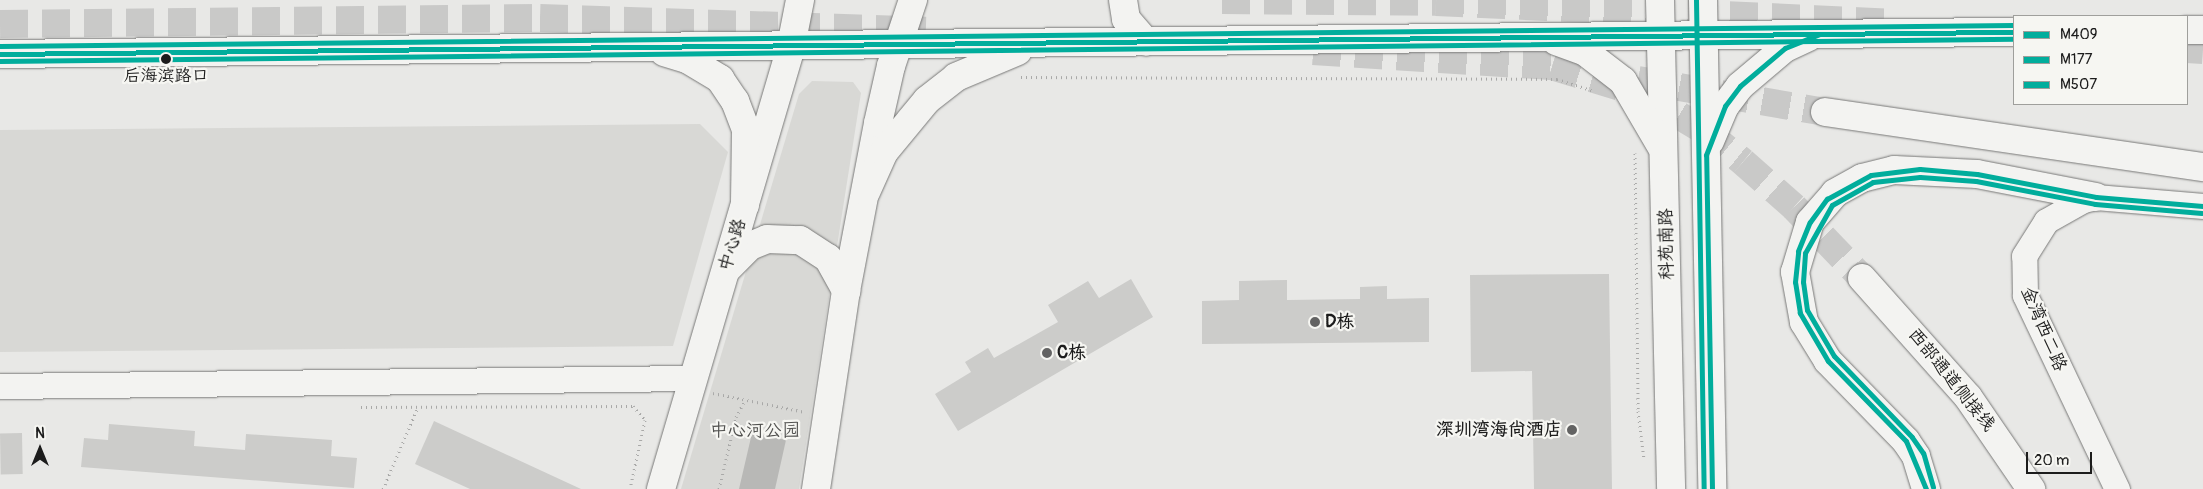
<!DOCTYPE html>
<meta charset="utf-8">
<style>
body{margin:0}
#map{position:relative;width:2203px;height:489px;overflow:hidden;background:#e8e8e6;font-family:Pangolin,"LXGW WenKai TC",sans-serif}
div>[style]{position:absolute}
.built>*{inset:0;background:#d8d8d5}
.water>*{inset:0;background:#b8b8b6}
.building>*{inset:0;background:#ccccca;transform-origin:0 0}
.motorway-tunnel>*{height:28px;margin-top:-14px;transform-origin:0;background:repeating-linear-gradient(90deg,#c9c9c8 0 28px,transparent 0 42px)}
.path>*{height:3px;margin-top:-1.5px;transform-origin:0;background:repeating-linear-gradient(90deg,#a9a9a8 0 1px,transparent 0 5px)}
.roads{filter:drop-shadow(0 0 1px #787877) drop-shadow(0 0 1px #787877)}
.minor>*{height:25px;margin:-12.5px;padding:0 12.5px;transform-origin:12.5px;border-radius:12.5px;background:#f3f3f1}
.secondary>*{height:28px;margin:-14px;padding:0 14px;transform-origin:14px;border-radius:14px;background:#f3f3f1}
.primary>*{height:28px;margin:-14px;padding:0 14px;transform-origin:14px;border-radius:14px;background:#f3f3f1}
.motorway>*{height:28px;margin:-14px;padding:0 14px;transform-origin:14px;border-radius:14px;background:#f3f3f1}
.bus-1>*{height:5px;margin:-2.5px;padding:0 2.5px;transform-origin:2.5px;border-radius:2.5px;background:#01ad9c}
.bus-2>*{height:5px;margin:-2.5px;padding:0 2.5px;transform-origin:2.5px;border-radius:2.5px;background:#01ad9c}
.bus-3>*{height:5px;margin:-2.5px;padding:0 2.5px;transform-origin:2.5px;border-radius:2.5px;background:#01ad9c}
.dots>*{width:14px;height:14px;translate:-50% -50%;box-sizing:border-box;border:2px solid #f6f6f2;border-radius:50%}
span{translate:-50% -50%;white-space:nowrap;text-align:center;line-height:1.15;-webkit-text-stroke:4.5px #f6f6f2;paint-order:stroke}
.bus-label{font-size:17px;color:#1c1c1c}
.street-label{font-size:18px;color:#1c1c1c}
.poi-label{font-size:18px;color:#1c1c1c;font-weight:700}
.left{translate:0 -50%;text-align:left}
.right{translate:-100% -50%;text-align:right}
.park-label{font-size:18px;color:#51514f}
.legend{position:absolute;left:2013px;top:15px;width:175px;height:90px;box-sizing:border-box;background:#f6f6f2;border:1px solid #9f9f9c;margin:0;padding:6px 9px;list-style:none;font-size:15px;color:#1c1c1c}
.legend li{display:flex;align-items:center;gap:10px;height:25px}
.legend b{width:25px;border:1px solid #9f9f9c}
.north{position:absolute;left:15px;top:424px;width:50px;height:50px;-webkit-text-stroke:4px #f6f6f2;paint-order:stroke;rotate:0deg;font-size:14px;font-weight:700;line-height:20px;text-align:center;color:#1c1c1c}
.north::after{content:'';display:block;margin:auto;width:18px;height:22px;background:#1c1c1c;clip-path:polygon(50% 0,100% 100%,50% 72%,0 100%)}
.scale{position:absolute;left:2026px;top:452px;width:66px;height:22px;box-sizing:border-box;border:2px solid #1c1c1c;border-top:0;padding-left:6px;font-size:15px;line-height:18px;white-space:nowrap;color:#1c1c1c;-webkit-text-stroke:4px #f6f6f2;paint-order:stroke}
</style>
<div id="map">
<div class="built">
<i style="clip-path:polygon(812px 81px,853px 82px,861px 93px,799px 489px,681px 489px,799px 94px)"></i>
<i style="clip-path:polygon(700px 124px,728px 152px,673px 346px,0 352px,0 130px)"></i>
</div>
<div class="water">
<i style="clip-path:polygon(752px 433px,786px 440px,775px 489px,739px 489px)"></i>
</div>
<div class="building">
<i style="clip-path:polygon(1609px 274px,1612px 489px,1534px 489px,1532px 371px,1471px 372px,1470px 275px)"></i>
<i style="clip-path:polygon(1131px 279px,1153px 317px,958px 431px,935px 394px,971px 372px,965px 362px,988px 348px,994px 358px,1058px 322px,1048px 305px,1088px 281px,1099px 298px)"></i>
<i style="clip-path:polygon(1287px 280px,1287px 300px,1360px 299px,1360px 287px,1387px 286px,1387px 299px,1429px 298px,1429px 342px,1202px 344px,1202px 301px,1239px 300px,1239px 281px)"></i>
<i style="clip-path:polygon(434px 421px,581px 489px,470px 489px,415px 464px)"></i>
<i style="clip-path:polygon(109px 424px,195px 431px,194px 446px,245px 450px,246px 434px,332px 440px,331px 456px,357px 458px,354px 488px,81px 467px,84px 438px,108px 440px)"></i>
<i style="left:22px;top:433px;width:41px;height:22px;rotate:89deg"></i>
</div>
<div class="motorway-tunnel">
<i style="left:1222px;top:0;width:214px;rotate:0.5deg"></i>
<i style="left:1436px;top:2px;width:455px;rotate:2.6deg"></i>
<i style="left:0;top:24px;width:540px;rotate:-0.64deg"></i>
<i style="left:540px;top:18px;width:386px;rotate:1.9deg"></i>
<i style="left:2187px;top:49px;width:16px;rotate:4deg"></i>
<i style="left:1313px;top:51px;width:239px;rotate:3.6deg"></i>
<i style="left:1552px;top:66px;width:95px;rotate:17.1deg"></i>
<i style="left:1643px;top:94px;width:72px;rotate:30.8deg"></i>
<i style="left:1705px;top:131px;width:49px;rotate:39.2deg"></i>
<i style="left:1743px;top:162px;width:68px;rotate:41.4deg"></i>
<i style="left:1794px;top:207px;width:98px;rotate:46.2deg"></i>
<i style="left:1638px;top:80px;width:190px;rotate:9.7deg"></i>
</div>
<div class="path">
<i style="left:1021px;top:77px;width:536px;rotate:0.21deg"></i>
<i style="left:1557px;top:79px;width:38px;rotate:18deg"></i>
<i style="left:1635px;top:153px;width:258px;rotate:89.3deg"></i>
<i style="left:1638px;top:411px;width:48px;rotate:82.9deg"></i>
<i style="left:713px;top:393px;width:94px;rotate:11.7deg"></i>
<i style="left:361px;top:407px;width:272px;rotate:-0.2deg"></i>
<i style="left:633px;top:406px;width:18px;rotate:49deg"></i>
<i style="left:645px;top:420px;width:71px;rotate:102.3deg"></i>
<i style="left:383px;top:489px;width:89px;rotate:-66.9deg"></i>
<i style="left:719px;top:489px;width:74px;rotate:-76.7deg"></i>
<i style="left:736px;top:417px;width:19px;rotate:-62deg"></i>
</div>
<div class="roads">
<div class="minor">
<i style="left:0;top:386px;width:693px;rotate:-0.66deg"></i>
<i style="left:2117px;top:489px;width:215px;rotate:-115.4deg"></i>
<i style="left:2025px;top:295px;width:39px;rotate:-91deg"></i>
<i style="left:2024px;top:256px;width:41px;rotate:-57.8deg"></i>
<i style="left:2046px;top:221px;width:43px;rotate:-29.6deg"></i>
<i style="left:2083px;top:200px;width:13px;rotate:-13deg"></i>
<i style="left:2096px;top:197px;width:107px;rotate:4.8deg"></i>
</div>
<div class="secondary">
<i style="left:727px;top:269px;width:33px;rotate:-45deg"></i>
<i style="left:750px;top:246px;width:18px;rotate:-22deg"></i>
<i style="left:767px;top:239px;width:33px;rotate:2deg"></i>
<i style="left:800px;top:240px;width:33px;rotate:33deg"></i>
<i style="left:828px;top:258px;width:38px;rotate:61deg"></i>
<i style="left:661px;top:489px;width:462px;rotate:-73.6deg"></i>
<i style="left:791px;top:46px;width:47px;rotate:-78.9deg"></i>
<i style="left:816px;top:489px;width:200px;rotate:-81.4deg"></i>
<i style="left:846px;top:291px;width:171px;rotate:-79.2deg"></i>
<i style="left:878px;top:123px;width:58px;rotate:-77.2deg"></i>
<i style="left:891px;top:66px;width:70px;rotate:-71.6deg"></i>
</div>
<div class="primary">
<i style="left:1123px;top:0;width:19px;rotate:81deg"></i>
<i style="left:1126px;top:19px;width:30px;rotate:49deg"></i>
<i style="left:1660px;top:0;width:489px;rotate:88.7deg"></i>
<i style="left:1703px;top:0;width:489px;rotate:88.9deg"></i>
<i style="left:2187px;top:30px;width:16px"></i>
<i style="left:1556px;top:41px;width:30px;rotate:20deg"></i>
<i style="left:1584px;top:51px;width:49px;rotate:37.6deg"></i>
<i style="left:1623px;top:81px;width:75px;rotate:59.7deg"></i>
<i style="left:664px;top:52px;width:24px;rotate:17deg"></i>
<i style="left:687px;top:59px;width:39px;rotate:31deg"></i>
<i style="left:720px;top:79px;width:27px;rotate:56deg"></i>
<i style="left:735px;top:101px;width:31px;rotate:69deg"></i>
<i style="left:746px;top:130px;width:75px;rotate:90.8deg"></i>
<i style="left:0;top:54px;width:2014px;rotate:-0.63deg"></i>
<i style="left:1710px;top:141px;width:38px;rotate:-67deg"></i>
<i style="left:1725px;top:106px;width:25px;rotate:-53deg"></i>
<i style="left:1740px;top:86px;width:59px;rotate:-40.2deg"></i>
<i style="left:1785px;top:48px;width:26px;rotate:-25deg"></i>
<i style="left:866px;top:192px;width:44px;rotate:-65.8deg"></i>
<i style="left:884px;top:152px;width:67px;rotate:-50.4deg"></i>
<i style="left:927px;top:100px;width:37px;rotate:-38deg"></i>
<i style="left:956px;top:77px;width:67px;rotate:-22.8deg"></i>
<i style="left:1926px;top:489px;width:34px;rotate:-107deg"></i>
<i style="left:1916px;top:456px;width:18px;rotate:-124deg"></i>
<i style="left:1906px;top:441px;width:112px;rotate:-134.3deg"></i>
<i style="left:1828px;top:361px;width:46px;rotate:-121.6deg"></i>
<i style="left:1804px;top:322px;width:51px;rotate:-100.2deg"></i>
<i style="left:1795px;top:272px;width:52px;rotate:-73.3deg"></i>
<i style="left:1810px;top:222px;width:38px;rotate:-49deg"></i>
<i style="left:1835px;top:193px;width:31px;rotate:-29deg"></i>
<i style="left:1862px;top:178px;width:33px;rotate:-14deg"></i>
<i style="left:1894px;top:170px;width:83px;rotate:2.8deg"></i>
<i style="left:1977px;top:174px;width:121px;rotate:10.9deg"></i>
</div>
<div class="motorway">
<i style="left:1825px;top:112px;width:382px;rotate:8.3deg"></i>
<i style="left:1862px;top:278px;width:159px;rotate:48.3deg"></i>
<i style="left:1968px;top:397px;width:112px;rotate:55.6deg"></i>
</div>
</div>
<div class="bus-1">
<i style="left:0;top:54px;width:2014px;rotate:-0.63deg"></i>
<i style="left:1712px;top:489px;width:334px;rotate:-91deg"></i>
<i style="left:1706px;top:155px;width:53px;rotate:-68.8deg"></i>
<i style="left:1725px;top:106px;width:25px;rotate:-53deg"></i>
<i style="left:1740px;top:86px;width:59px;rotate:-40.2deg"></i>
<i style="left:1785px;top:48px;width:37px;rotate:-22deg"></i>
<i style="left:1926px;top:489px;width:52px;rotate:-112.6deg"></i>
<i style="left:1906px;top:441px;width:112px;rotate:-134.3deg"></i>
<i style="left:1828px;top:361px;width:56px;rotate:-120.3deg"></i>
<i style="left:1800px;top:313px;width:31px;rotate:-99deg"></i>
<i style="left:1795px;top:282px;width:31px;rotate:-84deg"></i>
<i style="left:1798px;top:251px;width:31px;rotate:-68deg"></i>
<i style="left:1810px;top:222px;width:29px;rotate:-54deg"></i>
<i style="left:1827px;top:199px;width:50px;rotate:-28.6deg"></i>
<i style="left:1871px;top:175px;width:49px;rotate:-7deg"></i>
<i style="left:1920px;top:169px;width:57px;rotate:5deg"></i>
<i style="left:1977px;top:174px;width:121px;rotate:10.9deg"></i>
<i style="left:2096px;top:197px;width:107px;rotate:4.8deg"></i>
</div>
<div class="bus-2">
<i style="left:1696px;top:0;width:489px;rotate:89.1deg"></i>
<i style="left:0;top:61px;width:2014px;rotate:-0.63deg"></i>
<i style="left:1933px;top:487px;width:35px;rotate:-106deg"></i>
<i style="left:1923px;top:453px;width:19px;rotate:-125deg"></i>
<i style="left:1912px;top:437px;width:112px;rotate:-133.9deg"></i>
<i style="left:1834px;top:356px;width:53px;rotate:-120.4deg"></i>
<i style="left:1807px;top:310px;width:28px;rotate:-98deg"></i>
<i style="left:1803px;top:282px;width:29px;rotate:-86deg"></i>
<i style="left:1805px;top:253px;width:55px;rotate:-60.6deg"></i>
<i style="left:1832px;top:205px;width:47px;rotate:-29.3deg"></i>
<i style="left:1873px;top:182px;width:47px;rotate:-6.1deg"></i>
<i style="left:1920px;top:177px;width:56px;rotate:4.1deg"></i>
<i style="left:1976px;top:181px;width:121px;rotate:10.9deg"></i>
<i style="left:2095px;top:204px;width:107px;rotate:4.8deg"></i>
</div>
<div class="bus-3">
<i style="left:0;top:46px;width:2014px;rotate:-0.6deg"></i>
</div>
<div class="dots">
<i style="left:166px;top:59px;background:#1c1c1c"></i>
<i style="left:1315px;top:322px;background:#636363"></i>
<i style="left:1047px;top:353px;background:#636363"></i>
<i style="left:1572px;top:430px;background:#636363"></i>
</div>
<div class="bus-label">
<span style="left:166px;top:76px">后海滨路口</span>
</div>
<div class="street-label">
<span style="left:1667px;top:244px;rotate:-91deg">科苑南路</span>
<span style="left:733px;top:245px;rotate:-73deg">中心路</span>
<span style="left:2043px;top:329px;rotate:67deg">金湾西二路</span>
<span style="left:1951px;top:380px;rotate:51deg">西部通道侧接线</span>
</div>
<div class="poi-label">
<span class="left" style="left:1325px;top:322px">D栋</span>
<span class="left" style="left:1057px;top:353px">C栋</span>
<span class="right" style="left:1562px;top:430px">深圳湾海尚酒店</span>
</div>
<div class="park-label">
<span style="left:755px;top:431px">中心河公园</span>
</div>
<ul class="legend">
<li><b style="height:6px;background:#01ad9c"></b>M409</li>
<li><b style="height:6px;background:#01ad9c"></b>M177</li>
<li><b style="height:6px;background:#01ad9c"></b>M507</li>
</ul>
<div class="north">N</div>
<div class="scale">20 m</div>
</div>
